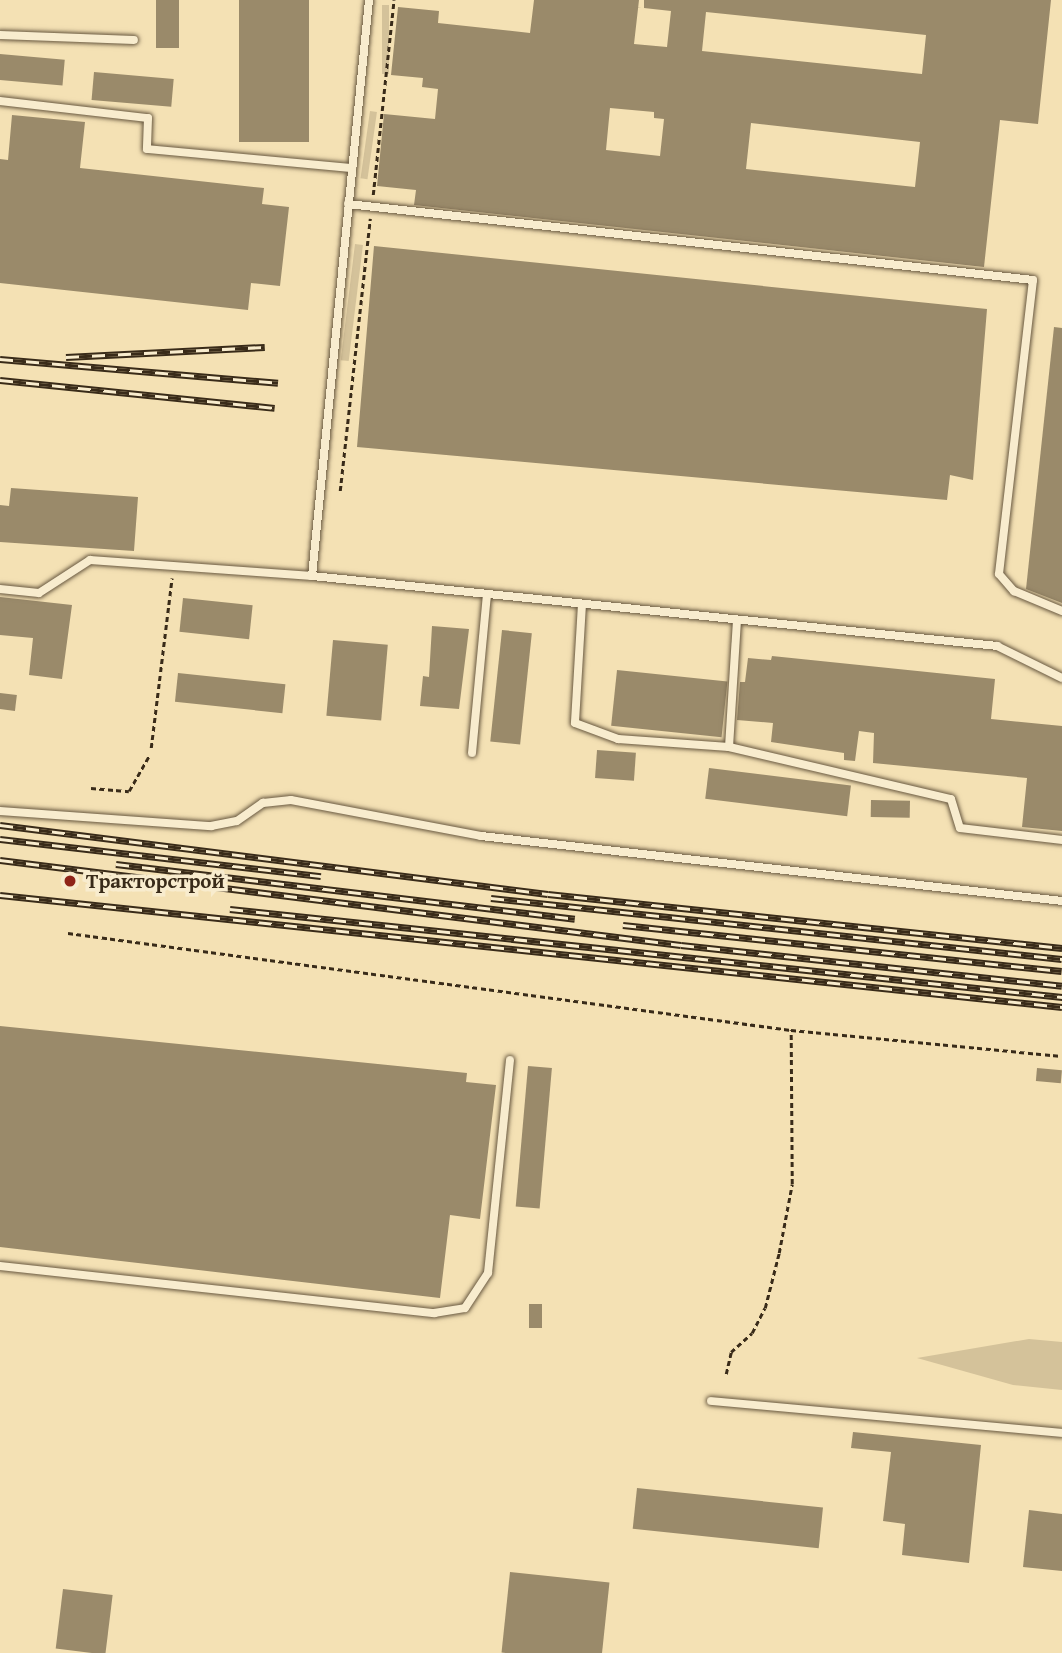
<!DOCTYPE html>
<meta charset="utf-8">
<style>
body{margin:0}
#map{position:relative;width:1062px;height:1653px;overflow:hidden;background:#f4e1b4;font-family:"Gentium Book Plus",serif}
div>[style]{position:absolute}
.green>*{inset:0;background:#d4c29a;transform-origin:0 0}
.building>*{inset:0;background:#9a8a6a;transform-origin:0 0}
.path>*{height:2.5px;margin-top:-1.25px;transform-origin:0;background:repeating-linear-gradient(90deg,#392b19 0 5px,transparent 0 8.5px)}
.roads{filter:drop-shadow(0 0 2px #685840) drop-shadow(0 0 2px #685840)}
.lane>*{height:8px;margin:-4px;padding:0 4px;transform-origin:4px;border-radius:4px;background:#f8ecce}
.rail>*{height:7px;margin-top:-3.5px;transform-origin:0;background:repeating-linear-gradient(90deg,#f8ecce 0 13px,#392b19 0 26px);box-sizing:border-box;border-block:2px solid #392b19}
.dots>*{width:19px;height:19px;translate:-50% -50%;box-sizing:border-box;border:4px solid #f8ecce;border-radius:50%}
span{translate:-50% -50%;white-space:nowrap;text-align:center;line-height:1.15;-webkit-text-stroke:7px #f8ecce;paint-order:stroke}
.poi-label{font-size:21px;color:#392b19;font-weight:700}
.left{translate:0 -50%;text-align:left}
</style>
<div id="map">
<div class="green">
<i style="left:382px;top:5px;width:7px;height:69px"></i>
<i style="left:370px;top:111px;width:7px;height:68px;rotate:8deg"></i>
<i style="left:355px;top:244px;width:8px;height:117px;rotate:7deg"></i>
<i style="clip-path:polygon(1029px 1339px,1062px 1342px,1062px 1390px,1013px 1385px,917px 1358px)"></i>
</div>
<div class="building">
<i style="left:156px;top:0;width:23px;height:48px"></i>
<i style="left:239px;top:0;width:70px;height:142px"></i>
<i style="clip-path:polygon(evenodd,534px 0,639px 0,634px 44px,667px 47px,671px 11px,644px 8px,644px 0,1051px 0,1038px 124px,1000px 120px,984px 267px,414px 205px,416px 190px,377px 186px,384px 114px,435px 119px,438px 89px,422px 87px,423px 78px,391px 75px,398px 7px,439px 11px,438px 23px,530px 33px,534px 0,706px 12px,926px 35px,922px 74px,702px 51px,706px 12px,534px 0,610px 108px,654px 112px,654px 118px,664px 119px,660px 156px,606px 150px,610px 108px,534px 0,751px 123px,920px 142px,915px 187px,746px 169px,751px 123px)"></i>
<i style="left:0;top:54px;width:65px;height:26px;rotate:5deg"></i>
<i style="left:94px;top:72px;width:80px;height:28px;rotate:5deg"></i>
<i style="clip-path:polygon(12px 115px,85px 122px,80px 168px,264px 188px,262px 204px,289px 207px,280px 286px,251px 283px,248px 310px,0 283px,0 159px,8px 160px)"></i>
<i style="clip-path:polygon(374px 246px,987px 309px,973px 480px,950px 475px,947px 500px,357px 447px)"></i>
<i style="clip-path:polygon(1054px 327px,1062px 328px,1062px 603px,1026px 589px)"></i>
<i style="clip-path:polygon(11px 488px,138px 497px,134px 551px,0 542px,0 505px,9px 506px)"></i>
<i style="clip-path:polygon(0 597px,72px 605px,62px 679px,29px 675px,33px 638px,0 635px)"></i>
<i style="left:183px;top:598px;width:70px;height:34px;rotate:6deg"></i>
<i style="clip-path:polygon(432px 626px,469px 629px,459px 709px,420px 706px,423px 676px,429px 677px)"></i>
<i style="left:502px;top:630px;width:30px;height:112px;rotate:6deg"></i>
<i style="left:333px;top:640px;width:55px;height:76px;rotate:5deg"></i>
<i style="clip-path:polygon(772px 656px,995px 679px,991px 719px,1062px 726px,1062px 831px,1022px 827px,1027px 778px,873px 763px,874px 733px,859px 731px,855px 761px,844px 760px,844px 753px,771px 742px,773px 723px,737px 720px,740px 682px,745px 682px,748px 658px,771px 660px)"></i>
<i style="left:617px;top:670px;width:111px;height:56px;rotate:6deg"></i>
<i style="left:178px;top:673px;width:108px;height:29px;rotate:6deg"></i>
<i style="left:0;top:693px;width:17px;height:16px;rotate:7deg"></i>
<i style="left:597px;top:750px;width:39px;height:28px;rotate:4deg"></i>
<i style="left:709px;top:768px;width:143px;height:31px;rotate:7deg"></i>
<i style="left:871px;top:800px;width:39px;height:17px;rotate:1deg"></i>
<i style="clip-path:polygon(0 1026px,467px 1073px,466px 1082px,496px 1085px,480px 1219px,450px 1215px,440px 1298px,0 1247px)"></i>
<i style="left:528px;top:1066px;width:24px;height:141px;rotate:5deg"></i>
<i style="left:1037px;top:1068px;width:25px;height:13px;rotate:5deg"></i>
<i style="left:529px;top:1304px;width:13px;height:24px"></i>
<i style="clip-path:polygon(853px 1432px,981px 1445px,969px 1563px,902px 1555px,905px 1524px,883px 1521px,891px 1452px,851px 1448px)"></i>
<i style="left:637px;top:1488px;width:187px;height:41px;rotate:6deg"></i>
<i style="clip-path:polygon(1029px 1510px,1062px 1514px,1062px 1571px,1023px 1567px)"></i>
<i style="left:510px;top:1572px;width:100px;height:81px;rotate:6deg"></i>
<i style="left:63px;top:1589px;width:50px;height:60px;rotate:7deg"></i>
</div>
<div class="path">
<i style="left:373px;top:195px;width:196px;rotate:-83.9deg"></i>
<i style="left:340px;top:491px;width:274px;rotate:-83.7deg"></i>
<i style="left:151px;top:748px;width:171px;rotate:-83deg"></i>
<i style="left:91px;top:788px;width:38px;rotate:5deg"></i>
<i style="left:129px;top:791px;width:40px;rotate:-60.3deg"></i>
<i style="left:68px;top:933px;width:729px;rotate:7.64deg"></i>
<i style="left:791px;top:1030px;width:272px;rotate:5.5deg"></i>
<i style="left:726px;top:1374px;width:23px;rotate:-77deg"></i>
<i style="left:731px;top:1352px;width:28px;rotate:-42deg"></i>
<i style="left:752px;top:1333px;width:28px;rotate:-63deg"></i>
<i style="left:765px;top:1308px;width:57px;rotate:-75.7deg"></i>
<i style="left:779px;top:1253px;width:70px;rotate:-79.3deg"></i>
<i style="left:792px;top:1184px;width:154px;rotate:-90.4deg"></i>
</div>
<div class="roads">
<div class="lane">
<i style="left:0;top:35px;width:134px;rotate:2.1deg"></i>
<i style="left:0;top:101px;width:149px;rotate:6.6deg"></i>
<i style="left:148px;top:118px;width:31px;rotate:92deg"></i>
<i style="left:147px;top:149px;width:206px;rotate:5.3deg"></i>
<i style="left:348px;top:204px;width:689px;rotate:6.33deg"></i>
<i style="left:1033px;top:280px;width:296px;rotate:96.6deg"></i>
<i style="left:999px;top:574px;width:23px;rotate:49deg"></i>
<i style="left:1014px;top:591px;width:52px;rotate:22.6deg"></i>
<i style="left:312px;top:576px;width:579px;rotate:-84.35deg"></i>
<i style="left:0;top:589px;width:39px;rotate:6deg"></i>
<i style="left:39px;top:593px;width:61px;rotate:-32.9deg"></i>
<i style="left:90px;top:560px;width:223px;rotate:4.1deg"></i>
<i style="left:312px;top:576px;width:689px;rotate:5.83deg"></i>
<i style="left:997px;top:646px;width:72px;rotate:26.2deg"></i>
<i style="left:582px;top:604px;width:119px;rotate:93.4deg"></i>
<i style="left:575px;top:723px;width:46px;rotate:20.4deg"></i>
<i style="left:618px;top:739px;width:111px;rotate:4.1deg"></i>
<i style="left:729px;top:747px;width:228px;rotate:13.2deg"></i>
<i style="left:951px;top:799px;width:30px;rotate:73deg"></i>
<i style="left:960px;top:828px;width:103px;rotate:6.7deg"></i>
<i style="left:729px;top:747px;width:126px;rotate:-86.4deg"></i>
<i style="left:472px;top:753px;width:159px;rotate:-84.6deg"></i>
<i style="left:0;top:811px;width:212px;rotate:4.1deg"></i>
<i style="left:211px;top:826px;width:26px;rotate:-11deg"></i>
<i style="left:237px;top:821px;width:32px;rotate:-35deg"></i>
<i style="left:263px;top:803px;width:28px;rotate:-6deg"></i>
<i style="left:291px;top:800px;width:193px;rotate:10.7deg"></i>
<i style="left:481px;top:836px;width:585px;rotate:6.38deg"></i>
<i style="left:0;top:1266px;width:437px;rotate:6.2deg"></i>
<i style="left:434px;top:1313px;width:31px;rotate:-9deg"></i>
<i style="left:465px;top:1308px;width:42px;rotate:-56.7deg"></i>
<i style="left:488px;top:1273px;width:214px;rotate:-84.1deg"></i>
<i style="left:711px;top:1401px;width:352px;rotate:5.2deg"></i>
</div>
</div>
<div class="rail">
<i style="left:66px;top:357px;width:199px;rotate:-2.9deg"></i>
<i style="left:0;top:359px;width:279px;rotate:4.9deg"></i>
<i style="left:0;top:380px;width:276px;rotate:5.8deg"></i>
<i style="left:0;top:825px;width:552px;rotate:7.18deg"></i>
<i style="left:548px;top:894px;width:517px;rotate:6deg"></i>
<i style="left:0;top:839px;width:323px;rotate:6.6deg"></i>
<i style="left:0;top:860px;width:686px;rotate:7.11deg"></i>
<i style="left:681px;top:945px;width:383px;rotate:6.1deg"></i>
<i style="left:116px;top:864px;width:462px;rotate:6.8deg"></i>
<i style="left:0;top:895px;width:1068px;rotate:6.02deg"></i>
<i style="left:491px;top:898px;width:574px;rotate:6.1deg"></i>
<i style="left:230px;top:909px;width:837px;rotate:6.04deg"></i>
<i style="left:623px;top:925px;width:441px;rotate:6deg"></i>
</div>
<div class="dots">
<i style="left:70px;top:881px;background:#8f2418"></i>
</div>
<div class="poi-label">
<span class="left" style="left:86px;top:881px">Тракторстрой</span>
</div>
</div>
